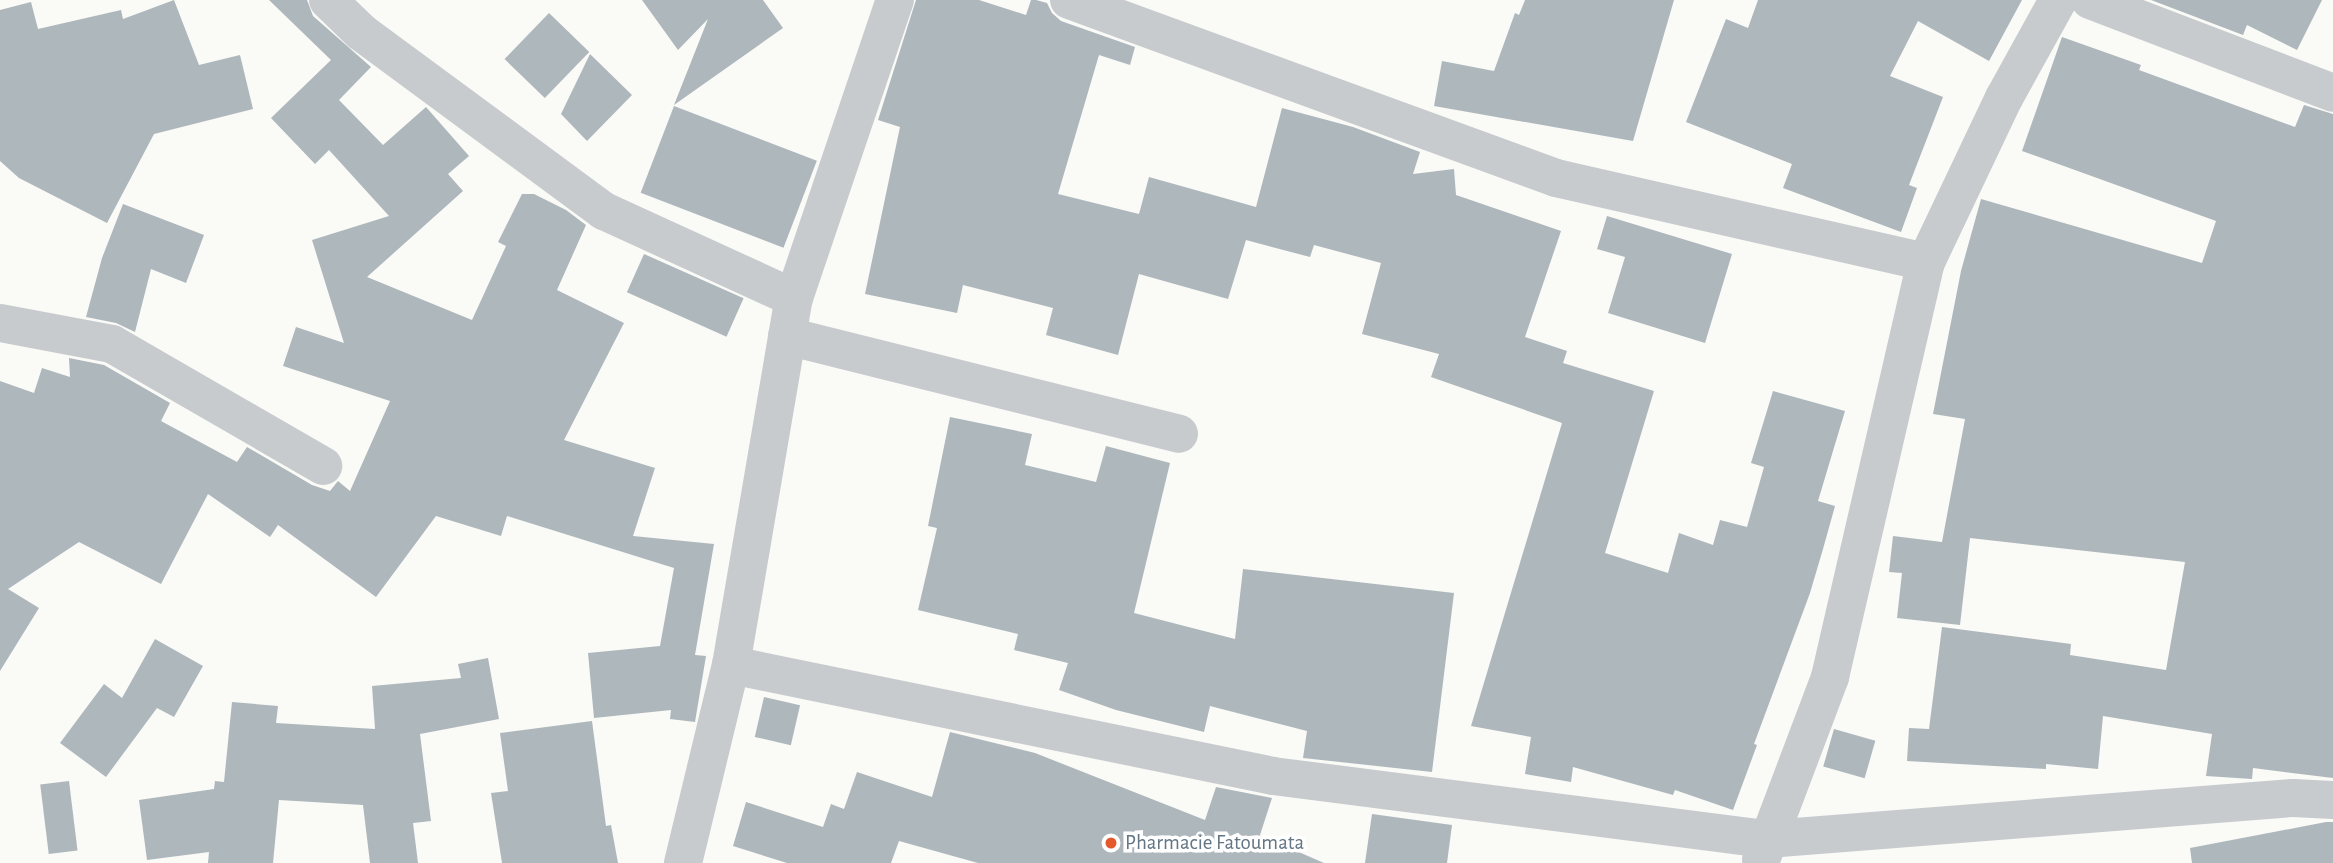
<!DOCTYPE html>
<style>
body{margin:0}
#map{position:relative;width:2333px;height:863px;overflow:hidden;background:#fafaf7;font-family:"Alegreya Sans",sans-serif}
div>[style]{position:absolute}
.building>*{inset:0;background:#aeb7bc;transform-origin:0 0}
.minor>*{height:38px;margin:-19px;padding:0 19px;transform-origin:19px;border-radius:19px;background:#c7cbce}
.dots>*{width:19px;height:19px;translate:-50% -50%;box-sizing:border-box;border:4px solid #fff;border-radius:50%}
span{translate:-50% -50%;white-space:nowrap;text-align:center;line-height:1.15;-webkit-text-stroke:7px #fff;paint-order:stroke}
.poi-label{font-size:21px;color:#647583}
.left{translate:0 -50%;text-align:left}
</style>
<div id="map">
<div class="building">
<i style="clip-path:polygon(174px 0,199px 65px,240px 55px,253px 109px,154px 134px,107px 223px,19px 178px,0 161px,0 10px,31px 2px,38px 29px,121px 10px,123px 19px)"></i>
<i style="clip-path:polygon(269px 0,307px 0,313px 16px,371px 67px,339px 100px,383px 145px,426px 107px,469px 156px,448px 174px,463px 191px,367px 277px,472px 320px,506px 246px,498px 242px,522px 194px,534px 194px,566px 210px,586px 225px,557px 290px,624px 323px,564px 440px,655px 468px,633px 536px,714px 544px,695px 655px,706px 656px,695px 722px,670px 719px,671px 710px,594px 718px,588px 653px,660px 646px,674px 568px,507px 516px,501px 536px,436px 516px,376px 597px,278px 525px,270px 537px,208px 494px,161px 584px,79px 542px,8px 589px,39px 608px,0 671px,0 381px,34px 393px,42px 368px,70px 377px,69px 358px,104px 365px,170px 403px,161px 421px,237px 462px,247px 447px,312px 485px,330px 491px,338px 481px,350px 491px,390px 401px,283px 366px,296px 327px,344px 343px,312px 240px,389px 216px,329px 150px,315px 164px,271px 118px,331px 60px)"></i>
<i style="clip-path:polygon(642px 0,763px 0,783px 28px,674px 105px,708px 19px,678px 50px)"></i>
<i style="clip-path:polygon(916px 0,979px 0,1026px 15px,1031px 0,1036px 0,1047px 3px,1052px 13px,1061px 21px,1135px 47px,1130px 65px,1099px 55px,1058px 194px,1139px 214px,1149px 177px,1256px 207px,1282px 108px,1353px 127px,1420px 152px,1413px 174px,1454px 169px,1456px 195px,1561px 231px,1525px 337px,1567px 351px,1563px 363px,1654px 391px,1605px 553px,1668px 573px,1679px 533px,1713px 545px,1720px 520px,1747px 527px,1764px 467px,1751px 463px,1773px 391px,1845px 411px,1818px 501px,1835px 506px,1823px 549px,1810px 593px,1754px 744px,1757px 745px,1733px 810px,1675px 790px,1673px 795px,1573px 767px,1571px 782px,1525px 774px,1531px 737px,1471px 726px,1562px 423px,1431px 377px,1439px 354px,1362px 334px,1381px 263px,1314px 245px,1310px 257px,1246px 240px,1228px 299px,1139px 274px,1118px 355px,1046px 335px,1053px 308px,963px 285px,957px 313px,865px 294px,900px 127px,878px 120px)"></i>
<i style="clip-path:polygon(1525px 0,1674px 0,1633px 141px,1434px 106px,1442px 61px,1494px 71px,1515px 13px,1519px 15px)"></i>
<i style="clip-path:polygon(1758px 0,2022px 0,1989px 61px,1918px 21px,1890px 76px,1943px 97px,1909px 185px,1917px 188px,1901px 232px,1783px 188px,1792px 164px,1686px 122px,1726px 19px,1748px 28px)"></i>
<i style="clip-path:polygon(2151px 0,2322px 0,2297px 50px,2247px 25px,2243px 35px)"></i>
<i style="left:549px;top:13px;width:56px;height:64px;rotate:44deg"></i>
<i style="clip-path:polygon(2062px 37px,2141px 65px,2139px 70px,2295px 127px,2304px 105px,2333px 114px,2333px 778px,2253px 768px,2252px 779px,2206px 776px,2212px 734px,2103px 716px,2098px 769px,2046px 764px,2046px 769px,1907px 761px,1909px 728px,1929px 729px,1942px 627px,2071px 644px,2070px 655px,2166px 670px,2185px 562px,1970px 538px,1960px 625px,1897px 618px,1902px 573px,1889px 572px,1893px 536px,1942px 542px,1965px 419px,1933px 414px,1961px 271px,1981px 199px,2202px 263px,2216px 221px,2022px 151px)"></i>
<i style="clip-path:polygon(590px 54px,632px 95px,587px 141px,561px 114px)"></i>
<i style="left:674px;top:106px;width:153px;height:93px;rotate:21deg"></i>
<i style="clip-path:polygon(123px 204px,204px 235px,186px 283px,151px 269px,135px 332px,116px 323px,86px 317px,102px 258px)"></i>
<i style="clip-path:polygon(1607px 216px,1732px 254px,1705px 343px,1608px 313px,1625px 257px,1597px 249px)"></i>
<i style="left:644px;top:254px;width:109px;height:42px;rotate:24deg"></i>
<i style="clip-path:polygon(950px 417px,1032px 434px,1025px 465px,1096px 482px,1106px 446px,1170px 463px,1134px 613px,1235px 639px,1243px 569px,1454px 593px,1432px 772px,1303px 758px,1307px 731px,1210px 706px,1204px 732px,1116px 710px,1059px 690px,1068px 663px,1014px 650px,1018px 634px,918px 610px,937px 528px,928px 526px)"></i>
<i style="clip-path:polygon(155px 639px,203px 666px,174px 717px,157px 708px,106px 777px,60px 743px,104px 684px,122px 698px)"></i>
<i style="clip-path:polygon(488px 658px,499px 719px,420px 734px,431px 821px,413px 823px,418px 863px,370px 863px,363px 805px,279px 800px,273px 863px,208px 863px,209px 852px,147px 860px,139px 800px,214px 789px,215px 781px,224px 782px,232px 702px,278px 706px,276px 723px,375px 729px,372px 686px,461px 678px,458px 664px)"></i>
<i style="left:764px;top:697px;width:37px;height:41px;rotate:13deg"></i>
<i style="clip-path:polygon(592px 721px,606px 826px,611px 825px,618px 863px,502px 863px,491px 793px,508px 791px,500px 733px)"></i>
<i style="left:1834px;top:729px;width:43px;height:39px;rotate:16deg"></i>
<i style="clip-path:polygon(950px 732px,1035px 753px,1205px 820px,1216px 787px,1272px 798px,1260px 835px,1324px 863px,978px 863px,899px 841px,891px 863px,787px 863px,733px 846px,746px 802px,823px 827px,831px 804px,844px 809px,857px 772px,932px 797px)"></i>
<i style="left:69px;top:781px;width:70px;height:29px;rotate:83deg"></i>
<i style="clip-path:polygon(1372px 814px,1452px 825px,1447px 863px,1365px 863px)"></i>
<i style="clip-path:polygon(2326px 822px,2333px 822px,2333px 863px,2192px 863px,2190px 848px)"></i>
</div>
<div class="minor">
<i style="left:328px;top:0;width:46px;rotate:44.1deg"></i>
<i style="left:361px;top:32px;width:302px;rotate:36.4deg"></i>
<i style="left:604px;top:211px;width:209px;rotate:24.6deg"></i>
<i style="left:1069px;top:0;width:519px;rotate:20.08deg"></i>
<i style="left:1556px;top:178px;width:379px;rotate:12.8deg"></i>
<i style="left:2090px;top:0;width:260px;rotate:20.9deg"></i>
<i style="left:0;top:323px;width:114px;rotate:10.6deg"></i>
<i style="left:112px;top:344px;width:244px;rotate:30deg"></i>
<i style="left:787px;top:336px;width:404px;rotate:14deg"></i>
<i style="left:731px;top:665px;width:553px;rotate:11.57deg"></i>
<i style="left:1273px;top:776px;width:499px;rotate:7.3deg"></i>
<i style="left:1768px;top:839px;width:527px;rotate:-4.47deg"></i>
<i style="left:2293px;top:798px;width:40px;rotate:2.9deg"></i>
<i style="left:1761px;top:860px;width:196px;rotate:-69.3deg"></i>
<i style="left:1830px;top:677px;width:426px;rotate:-77deg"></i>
<i style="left:1926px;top:262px;width:182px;rotate:-64.6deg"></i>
<i style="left:2004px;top:98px;width:112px;rotate:-61.1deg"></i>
<i style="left:683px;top:863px;width:204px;rotate:-76.4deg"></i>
<i style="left:731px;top:665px;width:372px;rotate:-80.3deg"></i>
<i style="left:794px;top:298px;width:315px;rotate:-71.3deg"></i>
</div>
<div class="dots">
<i style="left:1111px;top:843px;background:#e5582c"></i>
</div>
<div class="poi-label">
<span class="left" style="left:1125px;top:843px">Pharmacie Fatoumata</span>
</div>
</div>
